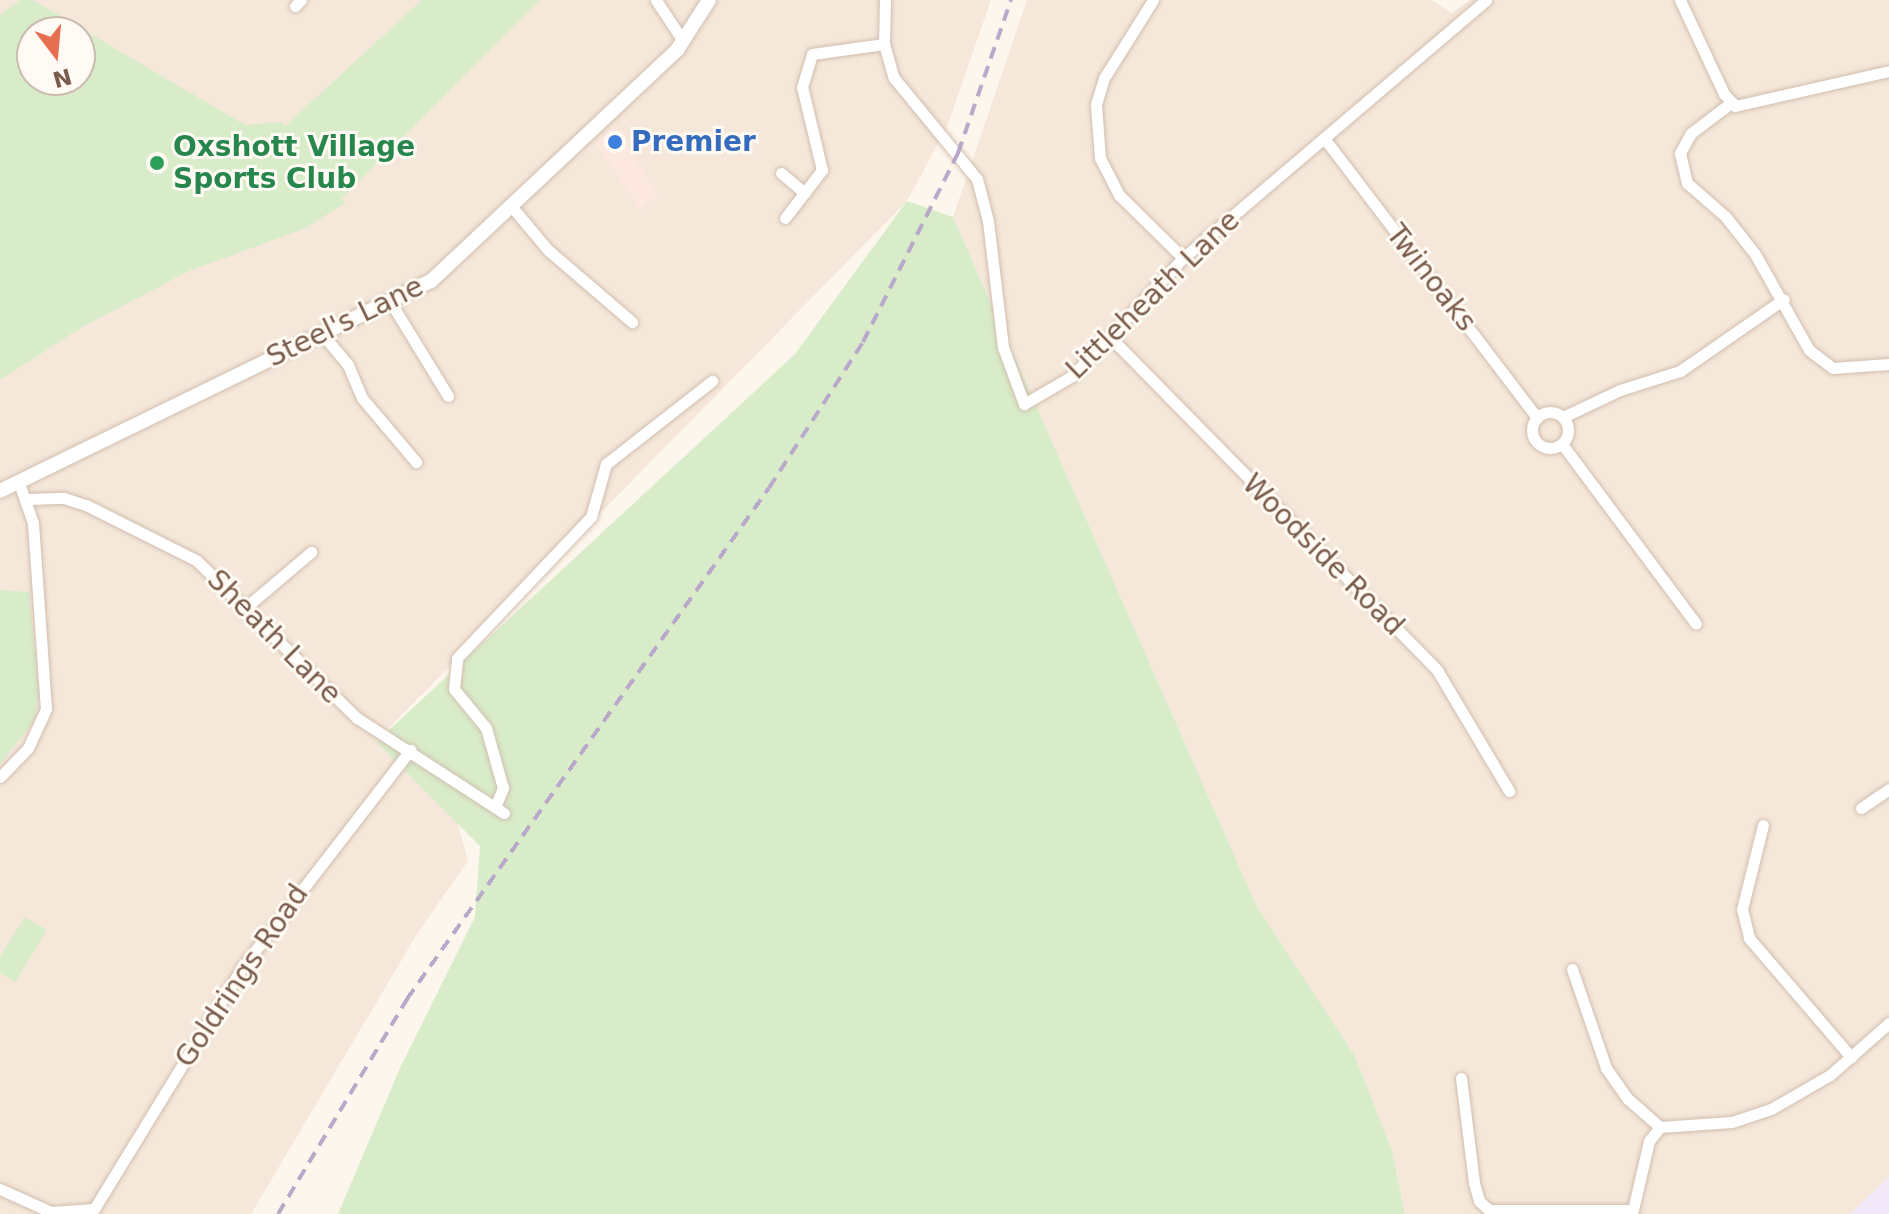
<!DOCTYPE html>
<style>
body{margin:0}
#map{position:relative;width:1889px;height:1214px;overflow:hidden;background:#fdf6ec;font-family:"DejaVu Sans",sans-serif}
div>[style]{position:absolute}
.residential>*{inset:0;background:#f5e8da}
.commercial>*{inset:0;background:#fde8e0}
.education>*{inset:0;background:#f3e8fa}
.green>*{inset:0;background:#d8ecc9}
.roads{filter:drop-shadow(0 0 2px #d1beb0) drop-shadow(0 0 2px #d1beb0)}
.minor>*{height:11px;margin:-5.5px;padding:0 5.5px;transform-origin:5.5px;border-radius:5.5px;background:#fff}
.minor>.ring{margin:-5.5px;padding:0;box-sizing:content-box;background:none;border:11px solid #fff;border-radius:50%}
.tertiary>*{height:14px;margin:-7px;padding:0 7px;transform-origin:7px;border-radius:7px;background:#fff}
.rail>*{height:4px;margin-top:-2px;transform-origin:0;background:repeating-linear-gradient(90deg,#b9a8c9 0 12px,transparent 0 20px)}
.dots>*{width:22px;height:22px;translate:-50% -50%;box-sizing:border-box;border:4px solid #fffaf3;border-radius:50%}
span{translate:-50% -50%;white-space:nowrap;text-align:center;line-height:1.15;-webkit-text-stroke:6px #fffaf3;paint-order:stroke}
.shop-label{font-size:28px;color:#366cbe;font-weight:700}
.left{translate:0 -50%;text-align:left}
.leisure-label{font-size:28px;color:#27864d;font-weight:700}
.street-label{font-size:28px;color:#7a5c4d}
.north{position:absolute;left:16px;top:16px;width:80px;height:80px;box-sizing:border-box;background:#fffaf3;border:2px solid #cabbb1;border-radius:50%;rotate:164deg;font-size:22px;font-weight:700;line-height:32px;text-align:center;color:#7a5c4d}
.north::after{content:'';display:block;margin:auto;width:28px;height:36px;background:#e76f51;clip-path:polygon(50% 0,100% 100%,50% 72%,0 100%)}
</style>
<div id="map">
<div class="residential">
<i style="clip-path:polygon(evenodd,0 0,991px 0,947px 127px,907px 201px,376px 741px,454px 810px,468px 861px,417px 934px,251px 1214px,0 1214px,0 0,32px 32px,80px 32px,80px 80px,32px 80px,32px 32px)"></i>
<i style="clip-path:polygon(1027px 0,1432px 0,1451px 13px,1470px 0,1889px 0,1889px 1214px,1405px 1214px,1392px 1151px,1355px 1056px,1257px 907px,953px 217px)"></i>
</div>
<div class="commercial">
<i style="clip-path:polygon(614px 124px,657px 194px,640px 209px,596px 143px)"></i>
</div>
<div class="education">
<i style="clip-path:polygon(1889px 1175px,1889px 1214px,1850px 1214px,1887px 1179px)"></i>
</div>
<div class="green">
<i style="clip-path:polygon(evenodd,20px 0,33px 0,245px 125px,282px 122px,285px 126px,422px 0,539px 0,342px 199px,345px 203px,306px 228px,189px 271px,84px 326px,0 380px,0 15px,20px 0,32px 32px,80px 32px,80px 80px,32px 80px,32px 32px)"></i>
<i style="clip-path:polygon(907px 201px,953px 217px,1257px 907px,1355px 1056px,1392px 1151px,1405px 1214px,338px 1214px,400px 1068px,475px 917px,480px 846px,376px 742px,795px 354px)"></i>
<i style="clip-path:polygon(0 590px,29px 592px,39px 693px,35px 720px,0 764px)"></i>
<i style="clip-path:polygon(25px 917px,47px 930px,15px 982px,0 973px,0 956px)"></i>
</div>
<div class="roads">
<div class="minor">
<i style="left:656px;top:0;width:49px;rotate:56.6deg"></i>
<i style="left:885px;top:0;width:44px;rotate:91.3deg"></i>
<i style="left:884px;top:44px;width:35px;rotate:74deg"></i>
<i style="left:894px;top:78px;width:131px;rotate:50.6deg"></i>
<i style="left:977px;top:179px;width:43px;rotate:75.3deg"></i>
<i style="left:988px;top:221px;width:127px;rotate:83.2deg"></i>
<i style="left:1003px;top:347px;width:61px;rotate:69.8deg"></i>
<i style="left:1024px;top:404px;width:56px;rotate:-30.3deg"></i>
<i style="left:1072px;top:376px;width:162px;rotate:-46.8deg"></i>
<i style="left:1183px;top:258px;width:398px;rotate:-40.4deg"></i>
<i style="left:1153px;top:0;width:92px;rotate:122.1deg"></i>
<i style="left:1104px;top:78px;width:28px;rotate:107deg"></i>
<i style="left:1096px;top:105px;width:53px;rotate:85.7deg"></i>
<i style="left:1100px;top:158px;width:42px;rotate:62.8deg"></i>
<i style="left:1119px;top:195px;width:90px;rotate:44.5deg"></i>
<i style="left:1680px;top:0;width:104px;rotate:64.9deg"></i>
<i style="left:1724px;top:94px;width:16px;rotate:47deg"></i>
<i style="left:1735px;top:106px;width:158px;rotate:-12.8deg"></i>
<i style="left:295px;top:6px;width:8px;rotate:-45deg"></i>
<i style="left:1732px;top:102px;width:51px;rotate:142.9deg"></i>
<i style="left:1691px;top:133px;width:23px;rotate:119deg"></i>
<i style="left:1680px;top:153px;width:31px;rotate:77deg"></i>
<i style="left:1687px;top:183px;width:50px;rotate:41deg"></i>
<i style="left:1725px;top:216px;width:48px;rotate:51.7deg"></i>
<i style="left:1755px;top:254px;width:110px;rotate:60.6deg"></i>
<i style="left:1809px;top:350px;width:30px;rotate:37deg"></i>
<i style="left:1833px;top:368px;width:56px;rotate:-4.1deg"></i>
<i style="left:1324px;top:138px;width:352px;rotate:52.7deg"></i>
<i style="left:781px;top:173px;width:31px;rotate:40deg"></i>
<i style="left:512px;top:207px;width:56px;rotate:50.1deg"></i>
<i style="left:548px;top:250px;width:111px;rotate:40.6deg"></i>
<i style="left:785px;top:218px;width:61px;rotate:-52.4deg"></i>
<i style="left:822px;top:170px;width:85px;rotate:-103.5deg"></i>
<i style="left:802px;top:87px;width:34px;rotate:-73deg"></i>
<i style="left:812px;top:54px;width:73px;rotate:-7.9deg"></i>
<i style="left:391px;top:303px;width:109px;rotate:58.5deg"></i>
<i style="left:323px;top:335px;width:39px;rotate:50deg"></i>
<i style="left:348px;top:365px;width:36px;rotate:67deg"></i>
<i style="left:362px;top:398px;width:84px;rotate:49.8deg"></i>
<i style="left:1112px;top:339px;width:464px;rotate:45.5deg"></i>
<i style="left:1437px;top:670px;width:141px;rotate:59.2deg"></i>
<i class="ring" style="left:1532px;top:412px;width:25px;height:25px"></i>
<i style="left:1563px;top:417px;width:63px;rotate:-25.3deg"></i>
<i style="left:1620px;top:390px;width:63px;rotate:-17.6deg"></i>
<i style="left:1680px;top:371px;width:126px;rotate:-34.7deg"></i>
<i style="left:1562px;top:444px;width:224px;rotate:53.3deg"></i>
<i style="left:28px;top:499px;width:36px;rotate:-2deg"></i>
<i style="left:64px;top:498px;width:23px;rotate:18deg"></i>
<i style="left:86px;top:505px;width:123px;rotate:26.6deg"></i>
<i style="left:196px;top:560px;width:226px;rotate:44.5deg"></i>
<i style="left:357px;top:718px;width:175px;rotate:32.9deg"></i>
<i style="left:245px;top:608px;width:87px;rotate:-40.3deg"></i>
<i style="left:0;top:777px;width:40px;rotate:-46deg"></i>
<i style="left:28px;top:748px;width:43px;rotate:-65.2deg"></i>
<i style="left:46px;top:709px;width:186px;rotate:-94deg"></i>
<i style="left:33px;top:523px;width:42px;rotate:-109.3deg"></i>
<i style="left:495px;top:807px;width:21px;rotate:-67deg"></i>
<i style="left:503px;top:788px;width:62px;rotate:-105.8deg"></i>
<i style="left:486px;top:728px;width:50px;rotate:-129.4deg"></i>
<i style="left:454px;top:689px;width:31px;rotate:-84deg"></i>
<i style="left:457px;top:658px;width:195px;rotate:-46.5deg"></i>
<i style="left:591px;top:517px;width:55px;rotate:-74.2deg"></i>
<i style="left:606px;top:464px;width:135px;rotate:-38.1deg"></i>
<i style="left:1861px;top:808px;width:34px;rotate:-34deg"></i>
<i style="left:1763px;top:825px;width:87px;rotate:104deg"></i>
<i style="left:1742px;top:909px;width:30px;rotate:76deg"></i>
<i style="left:1749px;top:938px;width:157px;rotate:49.4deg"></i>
<i style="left:1572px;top:969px;width:105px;rotate:71deg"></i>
<i style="left:1606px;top:1068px;width:38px;rotate:55deg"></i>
<i style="left:1628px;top:1099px;width:43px;rotate:41.2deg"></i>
<i style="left:1461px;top:1078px;width:106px;rotate:82.9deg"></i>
<i style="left:1474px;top:1183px;width:19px;rotate:74deg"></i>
<i style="left:1479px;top:1201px;width:13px;rotate:42deg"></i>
<i style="left:1489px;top:1210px;width:143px"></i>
<i style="left:1660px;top:1127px;width:72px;rotate:-4deg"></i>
<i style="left:1732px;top:1122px;width:41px;rotate:-18.4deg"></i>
<i style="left:1771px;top:1109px;width:68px;rotate:-30deg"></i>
<i style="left:1830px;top:1075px;width:79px;rotate:-41.4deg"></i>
<i style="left:0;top:1189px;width:56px;rotate:24.3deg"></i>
<i style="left:51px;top:1212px;width:43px;rotate:-4deg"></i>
<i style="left:91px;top:1214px;width:287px;rotate:-58.5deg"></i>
<i style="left:241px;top:969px;width:277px;rotate:-52.3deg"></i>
<i style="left:1632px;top:1214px;width:75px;rotate:-76.9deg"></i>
<i style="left:1649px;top:1141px;width:18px;rotate:-52deg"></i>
</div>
<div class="tertiary">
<i style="left:0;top:491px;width:479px;rotate:-26deg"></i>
<i style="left:431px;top:281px;width:337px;rotate:-43.2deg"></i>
<i style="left:677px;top:50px;width:59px;rotate:-57.4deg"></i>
</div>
</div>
<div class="rail">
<i style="left:278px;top:1214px;width:251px;rotate:-59deg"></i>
<i style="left:407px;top:999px;width:626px;rotate:-54.69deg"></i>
<i style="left:769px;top:488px;width:174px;rotate:-57.2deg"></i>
<i style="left:863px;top:342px;width:212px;rotate:-63.3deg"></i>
<i style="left:958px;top:153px;width:162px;rotate:-70.9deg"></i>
</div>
<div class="dots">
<i style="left:615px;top:142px;background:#3f7fe0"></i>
<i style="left:157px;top:163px;background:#2e9e5b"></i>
</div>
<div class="shop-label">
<span class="left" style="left:631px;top:142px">Premier</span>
</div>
<div class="leisure-label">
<span class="left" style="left:173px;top:163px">Oxshott Village<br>Sports Club</span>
</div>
<div class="street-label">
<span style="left:1431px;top:278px;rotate:52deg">Twinoaks</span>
<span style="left:1153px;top:295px;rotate:-44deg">Littleheath Lane</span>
<span style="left:345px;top:322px;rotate:-26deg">Steel's Lane</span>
<span style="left:1323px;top:555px;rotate:45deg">Woodside Road</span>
<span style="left:274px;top:637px;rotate:45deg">Sheath Lane</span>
<span style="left:242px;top:976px;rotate:-56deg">Goldrings Road</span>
</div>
<div class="north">N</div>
</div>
